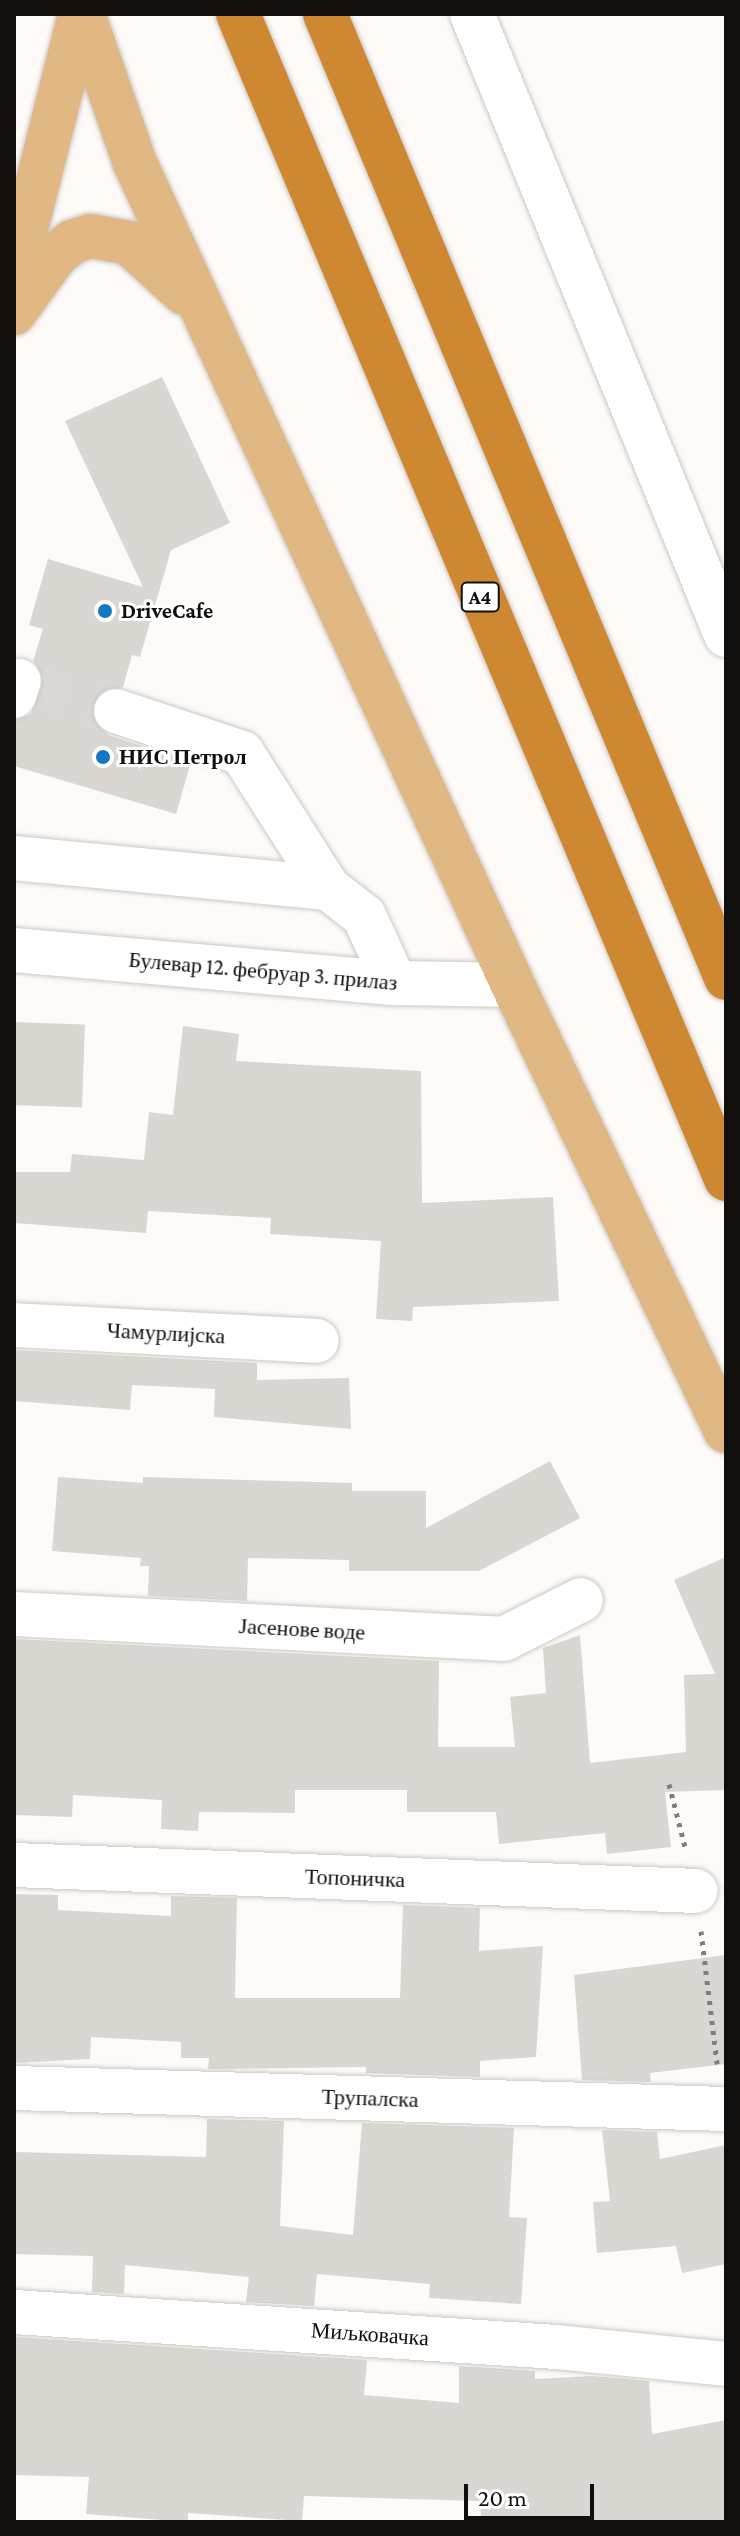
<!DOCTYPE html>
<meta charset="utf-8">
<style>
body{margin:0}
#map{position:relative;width:740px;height:2536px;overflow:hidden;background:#fefaf7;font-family:"Crimson Pro",serif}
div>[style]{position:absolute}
.building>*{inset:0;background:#dad7d3;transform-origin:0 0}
.minor-tunnel>*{height:44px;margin-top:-22px;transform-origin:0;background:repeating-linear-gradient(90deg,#dad7d4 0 44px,transparent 0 66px)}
.path>*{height:5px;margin-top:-2.5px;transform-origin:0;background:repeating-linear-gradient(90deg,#807e7b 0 4px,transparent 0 10px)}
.roads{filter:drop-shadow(0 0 2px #ccc8c4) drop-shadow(0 0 2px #ccc8c4)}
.minor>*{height:44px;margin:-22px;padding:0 22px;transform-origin:22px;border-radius:22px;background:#fff}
.major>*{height:44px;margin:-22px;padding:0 22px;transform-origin:22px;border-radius:22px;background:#e1b883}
.highway>*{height:44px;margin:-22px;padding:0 22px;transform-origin:22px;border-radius:22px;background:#cd8831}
.dots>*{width:22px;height:22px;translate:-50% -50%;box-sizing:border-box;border:4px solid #fff;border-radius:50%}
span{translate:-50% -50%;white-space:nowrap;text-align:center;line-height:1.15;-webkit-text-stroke:6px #fff;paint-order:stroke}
.shield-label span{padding:2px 6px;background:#fff;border:2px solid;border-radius:6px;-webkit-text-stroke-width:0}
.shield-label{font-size:20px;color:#100f0d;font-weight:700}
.poi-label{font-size:22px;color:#100f0d;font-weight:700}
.left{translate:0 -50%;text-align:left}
.street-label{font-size:22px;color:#100f0d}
.frame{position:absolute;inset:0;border:16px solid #100f0d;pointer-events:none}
.scale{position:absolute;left:464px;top:2484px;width:130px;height:36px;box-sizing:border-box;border:4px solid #100f0d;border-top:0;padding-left:10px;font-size:24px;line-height:28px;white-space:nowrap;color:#100f0d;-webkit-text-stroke:6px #fff;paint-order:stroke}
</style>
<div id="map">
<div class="building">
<i style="clip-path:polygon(162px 377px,230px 523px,171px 550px,140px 657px,132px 655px,123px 687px,99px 693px,91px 715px,108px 735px,191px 762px,176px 814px,14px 766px,14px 720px,31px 714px,43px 688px,43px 675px,33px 661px,43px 629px,29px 625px,48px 559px,143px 587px,65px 421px)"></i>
<i style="left:14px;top:1022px;width:71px;height:83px;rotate:2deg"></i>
<i style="clip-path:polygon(183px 1026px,239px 1034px,236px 1061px,421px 1071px,422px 1203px,553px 1197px,559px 1301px,413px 1307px,412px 1321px,376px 1319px,381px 1241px,270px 1234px,271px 1218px,148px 1211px,146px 1233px,14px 1223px,14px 1172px,70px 1172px,72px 1154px,144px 1160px,149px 1112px,173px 1115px)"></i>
<i style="clip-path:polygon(14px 1350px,257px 1363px,257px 1380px,349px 1378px,351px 1429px,214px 1417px,215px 1389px,132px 1385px,130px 1410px,14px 1401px)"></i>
<i style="clip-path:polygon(550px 1461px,580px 1518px,479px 1571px,349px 1571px,349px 1560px,248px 1558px,247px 1601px,148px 1596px,149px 1566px,140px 1566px,141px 1558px,52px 1551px,58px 1477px,143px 1483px,143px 1477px,352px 1483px,352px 1491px,426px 1491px,426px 1528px)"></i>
<i style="clip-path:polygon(726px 1557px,726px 1790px,665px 1792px,671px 1847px,607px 1854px,605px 1833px,499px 1844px,496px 1812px,407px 1812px,407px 1790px,295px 1790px,295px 1813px,199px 1812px,198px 1831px,161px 1829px,162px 1800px,73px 1795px,72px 1817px,14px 1815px,14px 1639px,439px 1661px,438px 1747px,515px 1747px,510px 1697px,546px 1693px,543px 1648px,580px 1635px,590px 1763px,686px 1752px,684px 1675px,715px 1674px,674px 1580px)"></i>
<i style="clip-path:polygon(14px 1894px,58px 1895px,58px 1910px,171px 1916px,171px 1896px,237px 1898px,235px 1998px,400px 1998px,403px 1905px,480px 1908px,479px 1951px,543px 1946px,536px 2057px,480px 2061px,480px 2077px,366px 2073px,366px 2067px,208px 2069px,209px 2058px,181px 2058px,181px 2042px,91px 2037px,90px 2059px,14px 2063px)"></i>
<i style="clip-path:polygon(726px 1955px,726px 2064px,650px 2073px,651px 2082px,582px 2080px,574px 1975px)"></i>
<i style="clip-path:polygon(207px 2119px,284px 2121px,280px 2226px,353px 2235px,362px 2123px,514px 2128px,509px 2217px,527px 2218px,521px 2304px,429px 2298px,430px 2284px,317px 2274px,314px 2306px,246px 2302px,249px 2277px,125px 2265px,124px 2294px,92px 2292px,93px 2256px,14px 2254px,14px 2152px,206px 2157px)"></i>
<i style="clip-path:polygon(602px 2130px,657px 2132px,660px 2159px,726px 2145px,726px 2264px,682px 2273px,676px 2246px,597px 2253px,593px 2202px,610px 2201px)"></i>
<i style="clip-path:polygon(14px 2337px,367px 2360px,364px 2395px,459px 2403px,459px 2366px,535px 2371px,535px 2379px,592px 2376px,649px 2381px,652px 2434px,726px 2420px,726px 2522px,482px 2522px,479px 2501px,304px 2496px,302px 2521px,188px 2513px,188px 2522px,86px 2514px,89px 2477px,14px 2475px)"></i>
</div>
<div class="minor-tunnel">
<i style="left:26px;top:685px;width:94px;rotate:16.1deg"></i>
</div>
<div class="path">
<i style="left:669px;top:1784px;width:65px;rotate:75.7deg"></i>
<i style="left:701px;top:1931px;width:134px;rotate:83.1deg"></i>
</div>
<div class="roads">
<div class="minor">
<i style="left:472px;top:14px;width:671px;rotate:67.75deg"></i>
<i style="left:14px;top:696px;width:16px;rotate:-72deg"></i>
<i style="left:116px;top:711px;width:133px;rotate:18.4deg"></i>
<i style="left:242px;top:753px;width:160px;rotate:57.5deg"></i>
<i style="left:14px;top:858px;width:315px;rotate:5.5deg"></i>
<i style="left:328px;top:888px;width:46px;rotate:37.9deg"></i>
<i style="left:364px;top:916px;width:74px;rotate:65.2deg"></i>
<i style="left:14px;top:950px;width:382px;rotate:5deg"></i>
<i style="left:395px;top:983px;width:118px;rotate:1deg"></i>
<i style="left:14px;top:1325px;width:303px;rotate:3deg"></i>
<i style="left:14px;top:1614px;width:491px;rotate:2.9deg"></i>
<i style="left:504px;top:1639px;width:86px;rotate:-26.9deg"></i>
<i style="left:14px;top:1865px;width:682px;rotate:2.18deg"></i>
<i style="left:14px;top:2088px;width:712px;rotate:1.69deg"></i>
<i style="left:14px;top:2312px;width:544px;rotate:3.69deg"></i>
<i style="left:557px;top:2347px;width:170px;rotate:5.7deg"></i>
</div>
<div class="major">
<i style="left:83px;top:14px;width:158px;rotate:70.8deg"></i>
<i style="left:135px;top:163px;width:905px;rotate:65.3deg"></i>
<i style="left:513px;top:985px;width:494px;rotate:64.5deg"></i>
<i style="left:14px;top:277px;width:271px;rotate:-75.9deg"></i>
<i style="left:14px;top:313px;width:72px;rotate:-54.1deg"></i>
<i style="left:56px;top:255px;width:21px;rotate:-39deg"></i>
<i style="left:72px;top:242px;width:19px;rotate:-18deg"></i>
<i style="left:90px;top:236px;width:40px;rotate:10deg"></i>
<i style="left:129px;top:243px;width:74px;rotate:42.3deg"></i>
</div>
<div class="highway">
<i style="left:238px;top:14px;width:1263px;rotate:67.27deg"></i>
<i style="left:325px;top:14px;width:1044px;rotate:67.41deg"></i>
</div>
</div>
<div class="dots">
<i style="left:105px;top:611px;background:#1378c3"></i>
<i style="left:103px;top:757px;background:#1378c3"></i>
</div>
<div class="shield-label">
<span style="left:480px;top:597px">A4</span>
</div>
<div class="poi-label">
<span class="left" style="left:121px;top:611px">DriveCafe</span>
<span class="left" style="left:119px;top:757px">НИС Петрол</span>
</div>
<div class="street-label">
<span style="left:263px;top:971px;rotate:5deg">Булевар 12. фебруар 3. прилаз</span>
<span style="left:166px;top:1333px;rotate:3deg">Чамурлијска</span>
<span style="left:302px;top:1629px;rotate:3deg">Јасенове воде</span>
<span style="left:355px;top:1878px;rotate:2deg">Топоничка</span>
<span style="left:370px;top:2098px;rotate:2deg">Трупалска</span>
<span style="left:370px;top:2334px;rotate:4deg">Миљковачка</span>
</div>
<div class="frame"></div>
<div class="scale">20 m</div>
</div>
